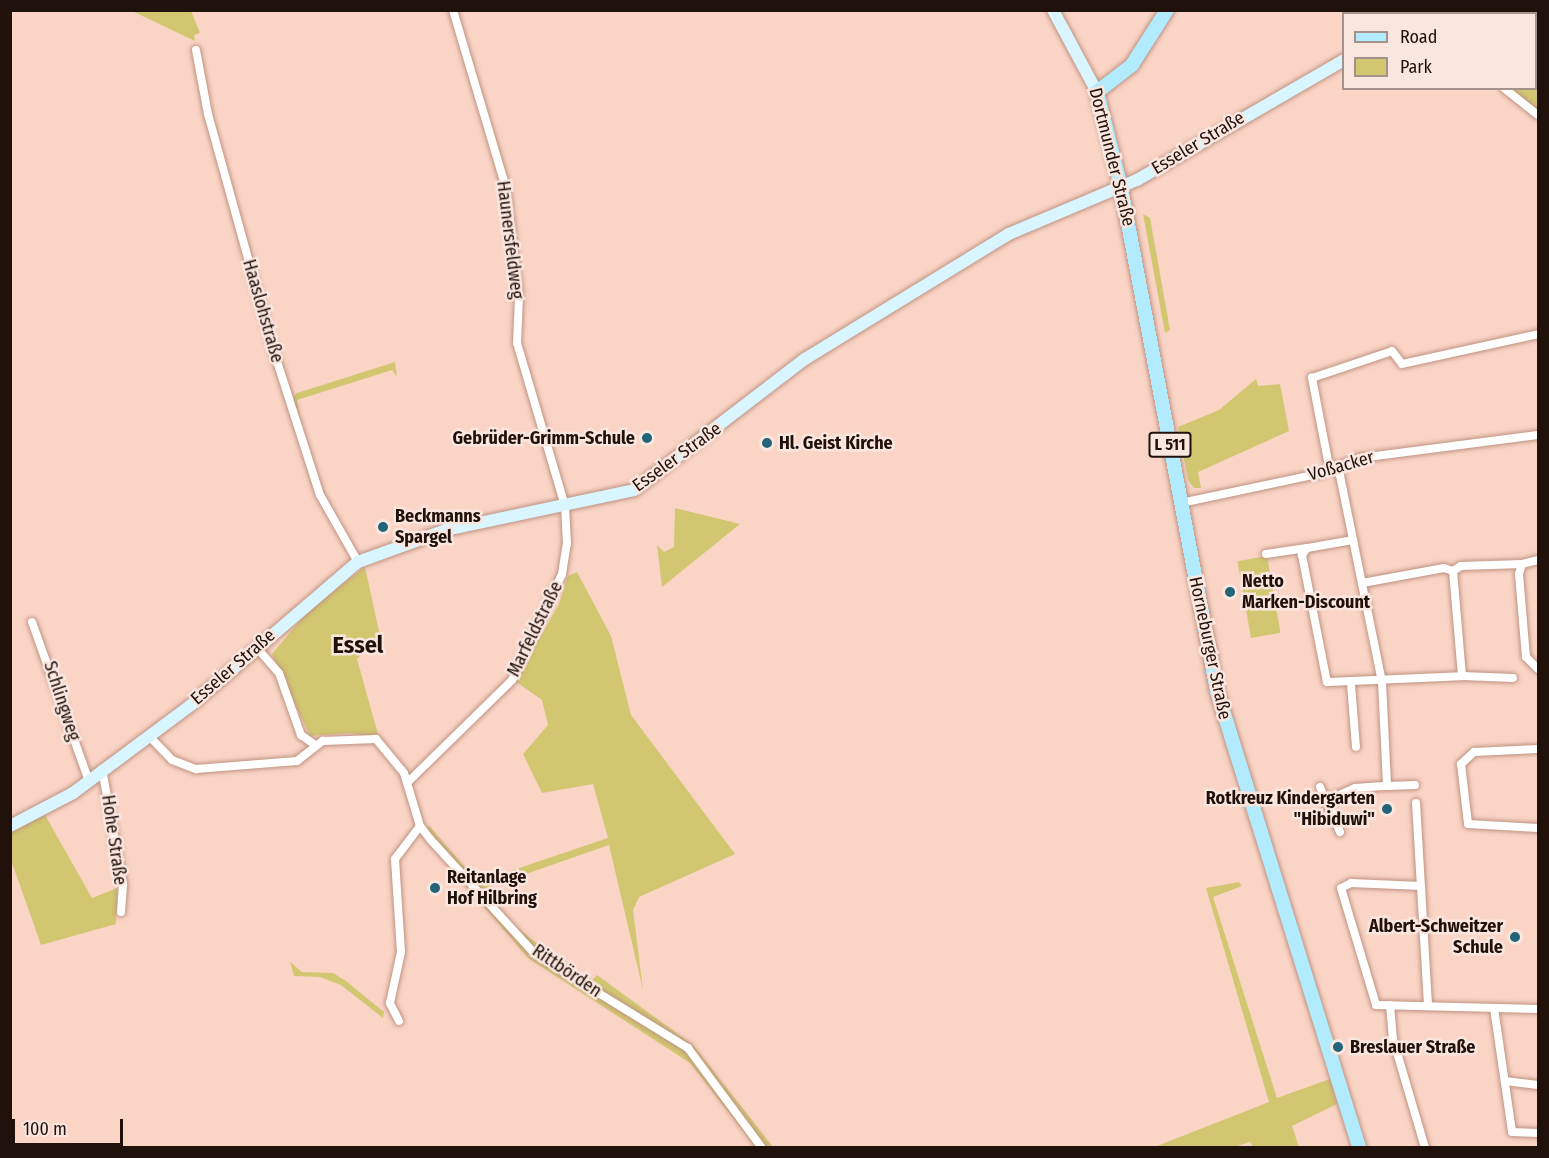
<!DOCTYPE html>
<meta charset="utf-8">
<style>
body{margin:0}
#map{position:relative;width:1549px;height:1158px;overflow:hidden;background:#fad4c5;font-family:"Fira Sans Condensed",sans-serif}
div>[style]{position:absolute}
.green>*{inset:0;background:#d2c770;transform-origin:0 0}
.roads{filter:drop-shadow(0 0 2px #bf9382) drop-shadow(0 0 2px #bf9382)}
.street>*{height:8px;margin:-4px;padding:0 4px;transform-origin:4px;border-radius:4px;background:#fff}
.secondary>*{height:12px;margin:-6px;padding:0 6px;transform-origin:6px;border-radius:6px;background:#d9f5ff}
.primary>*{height:14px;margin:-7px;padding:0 7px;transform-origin:7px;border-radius:7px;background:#b2ebfe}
.dots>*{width:16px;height:16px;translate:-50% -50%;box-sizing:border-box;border:3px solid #f9e6de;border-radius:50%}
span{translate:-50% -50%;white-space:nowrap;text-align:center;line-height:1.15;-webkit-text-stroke:5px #f9e6de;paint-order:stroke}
.shield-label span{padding:2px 4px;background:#f9e6de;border:2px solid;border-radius:4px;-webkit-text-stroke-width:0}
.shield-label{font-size:16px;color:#21110b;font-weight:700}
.street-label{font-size:18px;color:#21110b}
.poi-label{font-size:18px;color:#21110b;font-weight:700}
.right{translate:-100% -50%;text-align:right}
.left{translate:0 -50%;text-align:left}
.district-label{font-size:24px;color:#21110b;font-weight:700}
.frame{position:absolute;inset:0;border:12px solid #21110b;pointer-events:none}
.legend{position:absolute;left:1342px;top:12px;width:195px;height:78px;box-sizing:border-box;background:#f9e6de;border:2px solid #a3918a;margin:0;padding:8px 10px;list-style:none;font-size:18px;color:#21110b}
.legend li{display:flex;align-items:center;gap:12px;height:30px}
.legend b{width:30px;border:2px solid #a3918a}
.scale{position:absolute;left:12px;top:1119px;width:111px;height:27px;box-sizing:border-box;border:3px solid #21110b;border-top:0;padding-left:8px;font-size:18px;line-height:21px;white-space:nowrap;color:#21110b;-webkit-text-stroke:4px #f9e6de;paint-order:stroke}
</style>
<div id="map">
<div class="green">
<i style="clip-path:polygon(132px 11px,191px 11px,200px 33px,194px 35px,195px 41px)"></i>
<i style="clip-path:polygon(1538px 11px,1538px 75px,1536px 76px,1536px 14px,1511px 13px)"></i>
<i style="clip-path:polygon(1538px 81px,1538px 112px,1509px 89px,1536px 88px)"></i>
<i style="clip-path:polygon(1143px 214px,1150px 218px,1170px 330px,1165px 333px)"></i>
<i style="clip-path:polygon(395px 362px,397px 377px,392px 370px,297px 400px,301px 427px,292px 399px,297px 393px)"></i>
<i style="clip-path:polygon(1256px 379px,1258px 386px,1280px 384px,1289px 431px,1198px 472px,1201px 488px,1194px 488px,1188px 480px,1178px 427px,1219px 410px)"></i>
<i style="clip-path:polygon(675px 508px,740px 524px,662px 587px,657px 545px,664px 552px,674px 547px)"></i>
<i style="left:1267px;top:556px;width:78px;height:30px;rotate:80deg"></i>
<i style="clip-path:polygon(365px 567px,380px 636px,357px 659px,379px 738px,351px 733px,310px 736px,272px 654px,310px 609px)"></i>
<i style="clip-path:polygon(577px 572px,611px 636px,631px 715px,735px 854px,639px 897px,633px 910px,643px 990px,609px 845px,483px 889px,512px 924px,551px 954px,592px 980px,597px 975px,693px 1045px,773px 1147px,756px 1147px,690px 1063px,528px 958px,420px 832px,429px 826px,478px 882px,608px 838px,593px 784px,542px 793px,523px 754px,548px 725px,542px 700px,515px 681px,559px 604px,568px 576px)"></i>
<i style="clip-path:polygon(45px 815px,92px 898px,117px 888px,116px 924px,41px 945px,11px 860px,11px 832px)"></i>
<i style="clip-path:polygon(1239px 882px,1242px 886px,1213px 897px,1277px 1098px,1330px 1079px,1337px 1104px,1292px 1126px,1299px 1147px,1253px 1147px,1250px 1142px,1234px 1147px,1152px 1148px,1269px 1102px,1206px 888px)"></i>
<i style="clip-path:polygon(290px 962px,302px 972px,333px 973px,346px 981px,384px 1012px,383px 1018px,341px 985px,320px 977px,294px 976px)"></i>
</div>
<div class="roads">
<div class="street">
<i style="left:196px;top:50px;width:65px;rotate:79.4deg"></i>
<i style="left:208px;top:114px;width:250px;rotate:74.5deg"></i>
<i style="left:275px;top:355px;width:147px;rotate:72.2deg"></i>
<i style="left:320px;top:495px;width:77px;rotate:60.4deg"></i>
<i style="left:1504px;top:88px;width:43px;rotate:38.5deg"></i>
<i style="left:1181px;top:503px;width:144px;rotate:-12deg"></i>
<i style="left:1322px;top:473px;width:41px;rotate:-21.5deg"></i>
<i style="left:1360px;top:458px;width:179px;rotate:-7.4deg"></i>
<i style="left:1353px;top:540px;width:47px;rotate:170.1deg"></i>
<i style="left:1307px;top:548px;width:9px;rotate:126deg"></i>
<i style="left:1302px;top:555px;width:129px;rotate:78.9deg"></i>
<i style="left:1327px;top:682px;width:135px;rotate:-2.5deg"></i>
<i style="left:1462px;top:676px;width:105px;rotate:-94.9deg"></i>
<i style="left:1453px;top:571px;width:9px;rotate:-162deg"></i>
<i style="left:1444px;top:568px;width:83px;rotate:169.6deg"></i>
<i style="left:1266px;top:554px;width:41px;rotate:-8.3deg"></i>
<i style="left:1538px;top:560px;width:16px;rotate:166deg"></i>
<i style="left:1522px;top:564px;width:10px;rotate:107deg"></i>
<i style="left:1519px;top:574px;width:83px;rotate:85.2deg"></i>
<i style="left:1526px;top:657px;width:17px;rotate:45deg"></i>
<i style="left:1453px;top:571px;width:9px;rotate:-32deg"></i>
<i style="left:1461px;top:566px;width:61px;rotate:-1.9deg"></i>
<i style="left:32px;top:622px;width:169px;rotate:70.3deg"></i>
<i style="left:258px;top:649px;width:32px;rotate:49deg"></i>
<i style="left:279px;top:673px;width:66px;rotate:70.5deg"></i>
<i style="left:301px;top:735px;width:16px;rotate:35deg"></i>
<i style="left:1462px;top:676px;width:51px;rotate:2.2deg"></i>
<i style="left:1382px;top:682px;width:211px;rotate:-101.5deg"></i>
<i style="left:1340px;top:475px;width:18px;rotate:-131deg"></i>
<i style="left:1328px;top:461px;width:85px;rotate:-100.9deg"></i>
<i style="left:1312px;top:378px;width:84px;rotate:-18.6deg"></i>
<i style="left:1392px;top:351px;width:16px;rotate:52deg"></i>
<i style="left:1402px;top:364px;width:139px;rotate:-12.4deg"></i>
<i style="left:1382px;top:682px;width:104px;rotate:87.2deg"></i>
<i style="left:1387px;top:786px;width:28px;rotate:-2deg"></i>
<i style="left:1351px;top:684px;width:63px;rotate:85.5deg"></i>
<i style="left:149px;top:736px;width:33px;rotate:46deg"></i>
<i style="left:172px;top:760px;width:26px;rotate:21deg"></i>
<i style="left:196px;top:769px;width:101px;rotate:-4.5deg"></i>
<i style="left:297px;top:761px;width:33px;rotate:-38deg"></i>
<i style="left:323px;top:741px;width:53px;rotate:-2.2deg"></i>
<i style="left:376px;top:739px;width:44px;rotate:50.5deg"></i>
<i style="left:404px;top:773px;width:55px;rotate:73.2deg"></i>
<i style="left:420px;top:826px;width:16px;rotate:52deg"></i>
<i style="left:430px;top:839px;width:156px;rotate:47.6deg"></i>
<i style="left:535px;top:954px;width:180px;rotate:31.6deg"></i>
<i style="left:688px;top:1048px;width:124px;rotate:53.5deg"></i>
<i style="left:1538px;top:749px;width:64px;rotate:177.3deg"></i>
<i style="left:1474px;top:752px;width:18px;rotate:137deg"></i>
<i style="left:1461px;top:764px;width:60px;rotate:83.3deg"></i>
<i style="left:1468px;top:824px;width:70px;rotate:3.3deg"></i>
<i style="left:102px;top:769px;width:117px;rotate:79.7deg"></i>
<i style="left:123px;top:884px;width:28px;rotate:94deg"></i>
<i style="left:408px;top:782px;width:146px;rotate:-44.4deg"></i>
<i style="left:512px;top:680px;width:117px;rotate:-64.7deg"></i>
<i style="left:562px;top:574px;width:30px;rotate:-81deg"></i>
<i style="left:567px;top:544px;width:38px;rotate:-93deg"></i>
<i style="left:565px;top:506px;width:170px;rotate:-106.4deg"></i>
<i style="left:517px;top:343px;width:46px;rotate:-87.5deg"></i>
<i style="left:519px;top:297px;width:110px;rotate:-96.8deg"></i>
<i style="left:506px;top:188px;width:186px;rotate:-106.6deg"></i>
<i style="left:1320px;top:787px;width:15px;rotate:67deg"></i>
<i style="left:1416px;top:803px;width:203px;rotate:86.6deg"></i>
<i style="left:1340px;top:832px;width:34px;rotate:-114deg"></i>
<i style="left:1326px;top:801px;width:32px;rotate:-24deg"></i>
<i style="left:1355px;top:788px;width:32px;rotate:-4deg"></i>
<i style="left:1421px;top:886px;width:70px;rotate:-177.5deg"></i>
<i style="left:1351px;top:883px;width:11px;rotate:153deg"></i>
<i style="left:1341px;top:888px;width:122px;rotate:73.3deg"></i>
<i style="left:1376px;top:1005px;width:162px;rotate:1.4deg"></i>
<i style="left:1390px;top:1005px;width:34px;rotate:85deg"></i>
<i style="left:1393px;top:1039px;width:114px;rotate:73.6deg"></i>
<i style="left:1494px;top:1008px;width:125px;rotate:81.7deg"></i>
<i style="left:1512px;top:1132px;width:26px;rotate:2deg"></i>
<i style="left:399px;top:1021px;width:20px;rotate:-117deg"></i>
<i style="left:390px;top:1003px;width:52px;rotate:-77.8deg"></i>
<i style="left:401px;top:952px;width:93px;rotate:-93.7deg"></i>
<i style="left:395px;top:859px;width:41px;rotate:-52.9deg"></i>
<i style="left:1505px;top:1081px;width:33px;rotate:7deg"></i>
</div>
<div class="secondary">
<i style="left:1053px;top:10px;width:93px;rotate:61.8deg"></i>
<i style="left:1427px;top:14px;width:8px;rotate:-30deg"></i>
<i style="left:10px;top:826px;width:71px;rotate:-27.6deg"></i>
<i style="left:73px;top:793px;width:147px;rotate:-36.7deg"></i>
<i style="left:191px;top:705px;width:220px;rotate:-40.6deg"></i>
<i style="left:358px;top:562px;width:94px;rotate:-20deg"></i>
<i style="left:446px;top:530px;width:192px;rotate:-12deg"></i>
<i style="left:634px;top:490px;width:215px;rotate:-37.5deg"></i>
<i style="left:805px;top:359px;width:239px;rotate:-31.5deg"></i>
<i style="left:1009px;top:234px;width:139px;rotate:-22.9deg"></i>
<i style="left:1137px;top:180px;width:239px;rotate:-30.1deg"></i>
</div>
<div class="primary">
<i style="left:1167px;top:10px;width:65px;rotate:122.5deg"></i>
<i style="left:1132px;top:65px;width:44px;rotate:142.4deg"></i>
<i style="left:1097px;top:92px;width:98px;rotate:75.8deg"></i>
<i style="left:1121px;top:187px;width:513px;rotate:79.22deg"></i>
<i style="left:1217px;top:691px;width:479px;rotate:72.7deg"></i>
</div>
</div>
<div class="dots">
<i style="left:647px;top:438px;background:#236478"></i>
<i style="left:767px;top:443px;background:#236478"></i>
<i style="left:383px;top:527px;background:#236478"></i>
<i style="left:1230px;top:592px;background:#236478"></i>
<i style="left:1387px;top:809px;background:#236478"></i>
<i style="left:435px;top:888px;background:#236478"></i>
<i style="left:1515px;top:937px;background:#236478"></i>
<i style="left:1338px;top:1047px;background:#236478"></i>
</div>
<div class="shield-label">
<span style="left:1170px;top:445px">L 511</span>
</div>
<div class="street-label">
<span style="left:1198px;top:143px;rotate:-31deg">Esseler Straße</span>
<span style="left:1112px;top:157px;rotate:76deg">Dortmunder Straße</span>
<span style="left:510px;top:240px;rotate:83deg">Haunersfeldweg</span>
<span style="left:263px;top:311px;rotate:74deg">Haaslohstraße</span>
<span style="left:677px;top:457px;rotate:-36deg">Esseler Straße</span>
<span style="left:1341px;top:466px;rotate:-16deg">Voßacker</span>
<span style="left:535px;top:629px;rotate:-64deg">Marfeldstraße</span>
<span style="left:1210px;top:648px;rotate:78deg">Horneburger Straße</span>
<span style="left:233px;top:667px;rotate:-41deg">Esseler Straße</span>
<span style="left:62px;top:701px;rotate:72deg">Schlingweg</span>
<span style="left:114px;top:840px;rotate:82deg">Hohe Straße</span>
<span style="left:567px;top:971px;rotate:34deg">Rittbörden</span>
</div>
<div class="poi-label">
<span class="right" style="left:635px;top:438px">Gebrüder-Grimm-Schule</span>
<span class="left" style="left:779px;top:443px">Hl. Geist Kirche</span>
<span class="left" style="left:395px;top:527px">Beckmanns<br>Spargel</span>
<span class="left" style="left:1242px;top:592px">Netto<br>Marken-Discount</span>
<span class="right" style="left:1375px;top:809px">Rotkreuz Kindergarten<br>"Hibiduwi"</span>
<span class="left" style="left:447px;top:888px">Reitanlage<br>Hof Hilbring</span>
<span class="right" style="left:1503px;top:937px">Albert-Schweitzer<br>Schule</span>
<span class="left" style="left:1350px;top:1047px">Breslauer Straße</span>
</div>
<div class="district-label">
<span style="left:358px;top:646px">Essel</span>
</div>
<div class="frame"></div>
<ul class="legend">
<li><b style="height:8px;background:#b2ebfe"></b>Road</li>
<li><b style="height:16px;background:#d2c770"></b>Park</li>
</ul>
<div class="scale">100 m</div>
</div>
